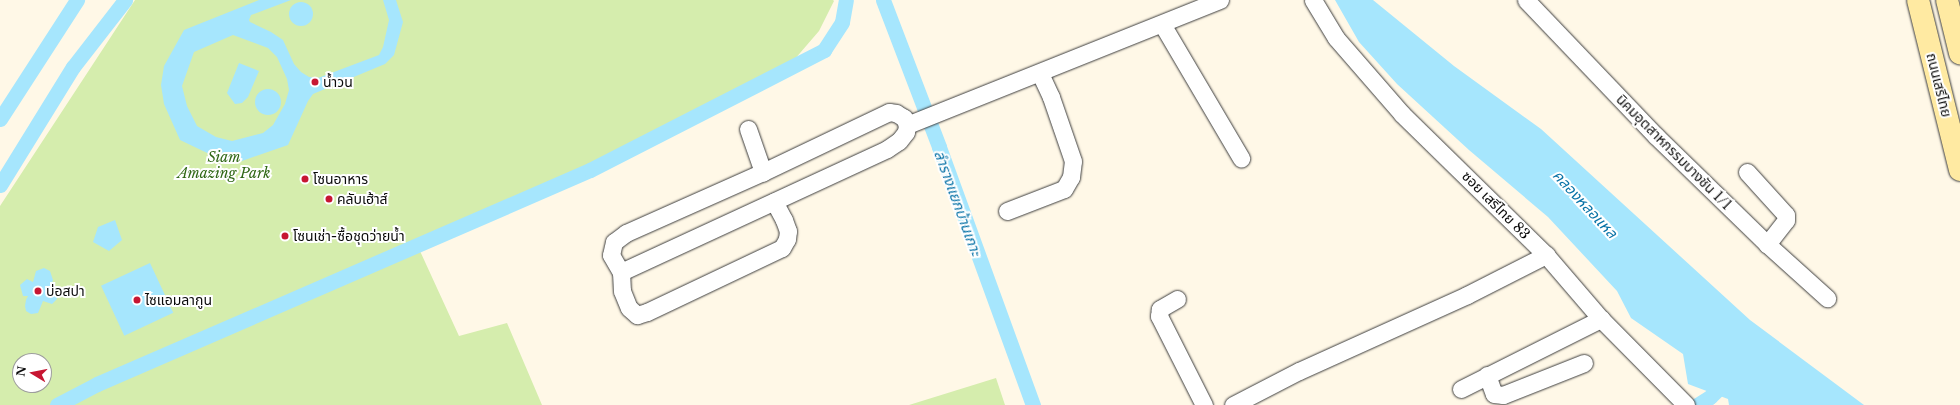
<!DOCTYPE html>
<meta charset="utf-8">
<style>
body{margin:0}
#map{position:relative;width:1960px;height:405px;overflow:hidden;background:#fff8e7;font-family:"Libre Baskerville","Noto Sans Thai",serif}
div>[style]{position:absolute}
.green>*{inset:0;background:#d5edad}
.water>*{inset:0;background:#a6e6fd;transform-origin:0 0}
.round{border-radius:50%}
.canal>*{height:15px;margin:-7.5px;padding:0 7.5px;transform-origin:7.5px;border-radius:7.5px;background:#a6e6fd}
.roads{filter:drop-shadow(0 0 1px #3d3d3d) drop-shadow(0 0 1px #3d3d3d)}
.street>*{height:17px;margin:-8.5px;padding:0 8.5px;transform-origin:8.5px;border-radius:8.5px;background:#fff}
.secondary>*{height:22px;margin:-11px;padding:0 11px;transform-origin:11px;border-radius:11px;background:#ffeaa2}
.dots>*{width:11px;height:11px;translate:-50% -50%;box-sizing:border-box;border:2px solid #fff;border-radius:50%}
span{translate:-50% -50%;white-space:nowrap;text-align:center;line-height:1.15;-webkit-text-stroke:4px #fff;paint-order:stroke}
.poi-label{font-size:14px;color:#0a0a0a}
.left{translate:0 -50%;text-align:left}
.street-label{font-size:14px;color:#0a0a0a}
.park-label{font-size:14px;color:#2f6715;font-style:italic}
.water-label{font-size:15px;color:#0973a7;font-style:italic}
.north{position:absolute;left:12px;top:353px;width:40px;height:40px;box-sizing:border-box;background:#fff;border:1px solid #9d9d9d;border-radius:50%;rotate:280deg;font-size:11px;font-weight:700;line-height:16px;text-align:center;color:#0a0a0a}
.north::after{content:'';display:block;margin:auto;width:14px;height:18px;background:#c71632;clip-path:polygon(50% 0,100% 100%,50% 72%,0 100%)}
</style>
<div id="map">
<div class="green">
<i style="clip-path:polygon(evenodd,135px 0,833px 0,834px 1px,819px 31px,794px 60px,420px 251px,459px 336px,507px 323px,542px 405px,0 405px,0 206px,135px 0,20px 361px,44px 361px,44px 385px,20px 385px,20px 361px)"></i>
<i style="clip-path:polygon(996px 378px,1005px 405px,909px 405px)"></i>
</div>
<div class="water">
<i style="clip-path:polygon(evenodd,259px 0,291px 0,251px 15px,249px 20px,250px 22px,271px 32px,283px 40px,294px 64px,301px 72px,309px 77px,318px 78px,379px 55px,383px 47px,389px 20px,383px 0,396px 0,403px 22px,394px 55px,385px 64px,313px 94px,308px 101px,288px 145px,239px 162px,224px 161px,180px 140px,164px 104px,161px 85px,164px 66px,184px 30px,259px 0,233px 35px,268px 48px,277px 57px,287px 79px,289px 90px,285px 104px,273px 125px,263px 133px,232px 141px,216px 137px,197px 126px,187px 106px,182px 86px,194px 52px,233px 35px)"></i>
<i style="clip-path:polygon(1335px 0,1373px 0,1454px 66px,1541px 129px,1750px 320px,1864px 405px,1729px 405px,1728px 399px,1688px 384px,1683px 354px,1631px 318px,1617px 291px,1548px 217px,1469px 150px,1397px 84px,1359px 42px)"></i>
<i class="round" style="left:289px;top:2px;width:24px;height:24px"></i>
<i style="clip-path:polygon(239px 63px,259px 71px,248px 97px,242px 103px,235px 104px,227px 93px)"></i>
<i class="round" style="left:255px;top:89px;width:26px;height:26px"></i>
<i style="clip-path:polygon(115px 220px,122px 240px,109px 251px,93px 242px,98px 227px)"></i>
<i style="left:150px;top:263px;width:55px;height:54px;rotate:65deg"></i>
<i style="clip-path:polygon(44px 268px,50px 271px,53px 280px,51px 286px,56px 292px,57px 299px,52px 304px,43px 301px,38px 313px,31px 314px,26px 311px,25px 306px,26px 300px,28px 296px,23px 296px,20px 285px,27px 279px,33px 282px,36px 271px)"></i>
</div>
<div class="canal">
<i style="left:883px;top:0;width:157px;rotate:69.1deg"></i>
<i style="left:939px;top:147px;width:275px;rotate:70deg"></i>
<i style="left:0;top:119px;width:142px;rotate:-57.1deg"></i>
<i style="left:0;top:185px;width:139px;rotate:-58.3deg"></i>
<i style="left:73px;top:67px;width:85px;rotate:-52.2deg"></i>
<i style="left:57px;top:405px;width:45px;rotate:-27.7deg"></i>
<i style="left:97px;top:384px;width:537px;rotate:-23.46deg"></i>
<i style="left:590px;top:170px;width:263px;rotate:-27.1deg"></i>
<i style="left:824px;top:50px;width:33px;rotate:-57deg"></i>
<i style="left:842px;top:22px;width:22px;rotate:-80deg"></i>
<i style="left:1697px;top:405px;width:15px;rotate:-32deg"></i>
<i style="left:1710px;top:397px;width:25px;rotate:-45deg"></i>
</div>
<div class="roads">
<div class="street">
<i style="left:1313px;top:0;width:44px;rotate:58.8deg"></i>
<i style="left:1336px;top:38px;width:101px;rotate:49deg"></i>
<i style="left:1402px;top:114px;width:202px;rotate:44.4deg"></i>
<i style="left:1546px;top:255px;width:84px;rotate:49.3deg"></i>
<i style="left:1601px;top:319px;width:121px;rotate:45.3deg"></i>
<i style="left:1526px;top:0;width:188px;rotate:46.3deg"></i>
<i style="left:1656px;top:136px;width:155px;rotate:44.2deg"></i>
<i style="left:1767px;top:244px;width:81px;rotate:42deg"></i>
<i style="left:1162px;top:24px;width:156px;rotate:59.5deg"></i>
<i style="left:907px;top:125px;width:337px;rotate:-21.8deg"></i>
<i style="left:748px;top:129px;width:46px;rotate:70.8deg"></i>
<i style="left:1747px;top:172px;width:58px;rotate:47.8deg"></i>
<i style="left:1786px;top:215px;width:5px;rotate:90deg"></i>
<i style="left:1786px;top:220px;width:31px;rotate:128deg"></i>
<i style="left:1007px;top:211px;width:61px;rotate:-21.1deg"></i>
<i style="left:1064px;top:189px;width:14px;rotate:-60deg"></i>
<i style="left:1071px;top:177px;width:16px;rotate:-83deg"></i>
<i style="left:1073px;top:161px;width:68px;rotate:-109deg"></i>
<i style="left:1051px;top:97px;width:26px;rotate:-115deg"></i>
<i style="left:621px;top:272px;width:293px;rotate:-24.8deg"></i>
<i style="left:887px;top:149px;width:14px;rotate:-34deg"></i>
<i style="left:899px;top:141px;width:11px;rotate:-52deg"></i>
<i style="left:906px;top:132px;width:7px;rotate:-82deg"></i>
<i style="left:907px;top:125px;width:8px;rotate:-113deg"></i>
<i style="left:904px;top:118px;width:9px;rotate:-148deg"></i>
<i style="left:896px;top:113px;width:7px;rotate:-172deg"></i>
<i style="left:889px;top:112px;width:140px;rotate:154.5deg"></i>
<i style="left:763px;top:172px;width:150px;rotate:156deg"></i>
<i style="left:626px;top:233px;width:15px;rotate:143deg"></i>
<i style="left:614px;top:242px;width:13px;rotate:103deg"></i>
<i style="left:611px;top:255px;width:20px;rotate:60deg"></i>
<i style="left:621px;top:272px;width:19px;rotate:87deg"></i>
<i style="left:622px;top:291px;width:18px;rotate:68deg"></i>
<i style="left:629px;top:308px;width:11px;rotate:41deg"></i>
<i style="left:637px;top:315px;width:10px;rotate:-17deg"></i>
<i style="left:647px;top:312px;width:149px;rotate:-25.4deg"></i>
<i style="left:782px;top:248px;width:10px;rotate:-61deg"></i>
<i style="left:787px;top:239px;width:8px;rotate:-83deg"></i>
<i style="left:788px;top:231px;width:12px;rotate:-110deg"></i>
<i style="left:784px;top:220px;width:21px;rotate:-118deg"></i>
<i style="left:1177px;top:299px;width:20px;rotate:150deg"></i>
<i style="left:1160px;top:309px;width:7px;rotate:98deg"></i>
<i style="left:1159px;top:316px;width:100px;rotate:63.2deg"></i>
<i style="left:1487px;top:375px;width:20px;rotate:70deg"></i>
<i style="left:1494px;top:394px;width:9px;rotate:6deg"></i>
<i style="left:1503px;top:395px;width:87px;rotate:-21.6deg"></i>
<i style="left:1461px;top:389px;width:157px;rotate:-26.6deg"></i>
<i style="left:1233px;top:405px;width:74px;rotate:-27.3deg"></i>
<i style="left:1299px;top:371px;width:184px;rotate:-24.3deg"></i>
<i style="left:1467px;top:295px;width:89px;rotate:-26.9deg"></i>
</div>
<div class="secondary">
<i style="left:1918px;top:0;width:175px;rotate:76.1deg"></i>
<i style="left:1947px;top:0;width:55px;rotate:76.2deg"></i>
</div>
</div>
<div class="dots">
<i style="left:315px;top:82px;background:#c71632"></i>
<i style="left:305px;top:179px;background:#c71632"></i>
<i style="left:329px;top:199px;background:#c71632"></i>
<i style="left:285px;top:236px;background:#c71632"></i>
<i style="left:38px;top:291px;background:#c71632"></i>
<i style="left:137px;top:300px;background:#c71632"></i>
</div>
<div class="poi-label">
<span class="left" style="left:323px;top:82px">น้ำวน</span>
<span class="left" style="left:313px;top:179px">โซนอาหาร</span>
<span class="left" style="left:337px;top:199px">คลับเฮ้าส์</span>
<span class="left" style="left:293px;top:236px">โซนเช่า-ซื้อชุดว่ายน้ำ</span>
<span class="left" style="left:46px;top:291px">บ่อสปา</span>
<span class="left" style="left:145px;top:300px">ไซแอมลากูน</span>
</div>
<div class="street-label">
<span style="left:1939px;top:85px;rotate:76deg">ถนนเสรีไทย</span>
<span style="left:1674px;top:152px;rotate:45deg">นิคมอุตสาหกรรมบางชัน 1/1</span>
<span style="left:1496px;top:205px;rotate:45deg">ซอย เสรีไทย 83</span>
</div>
<div class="park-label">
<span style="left:224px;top:165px">Siam<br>Amazing Park</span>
</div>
<div class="water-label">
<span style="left:958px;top:203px;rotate:70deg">ลำรางแยกบ้านเกาะ</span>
<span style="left:1585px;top:204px;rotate:47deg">คลองหลอแหล</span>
</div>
<div class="north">N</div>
</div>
